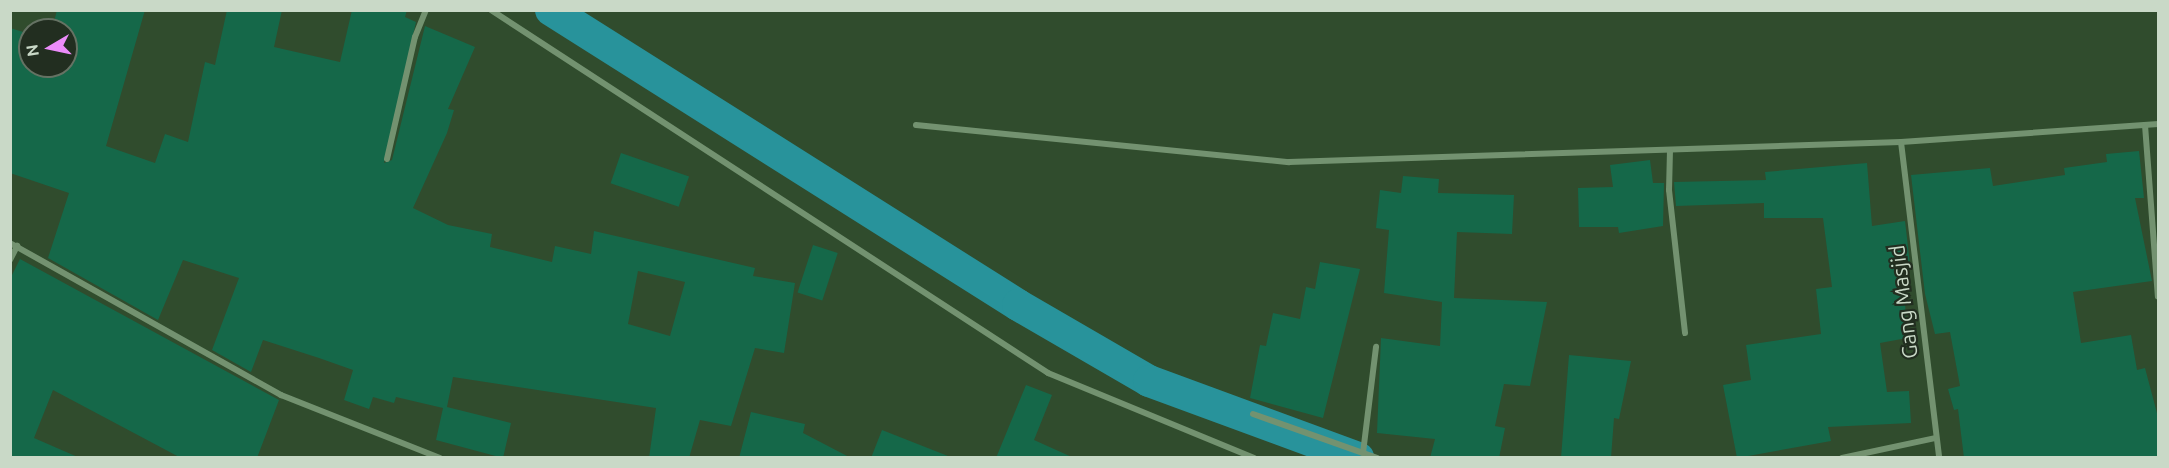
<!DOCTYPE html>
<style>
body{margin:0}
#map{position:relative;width:2169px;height:468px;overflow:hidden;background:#304c2d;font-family:Ubuntu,sans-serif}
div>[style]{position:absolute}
.canal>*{height:32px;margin:-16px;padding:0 16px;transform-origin:16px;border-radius:16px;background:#28939b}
.building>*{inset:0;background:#156849;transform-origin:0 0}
.minor>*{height:6px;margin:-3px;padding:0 3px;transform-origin:3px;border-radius:3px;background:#739270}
span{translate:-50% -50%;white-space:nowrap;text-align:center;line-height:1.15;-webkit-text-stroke:4.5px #222e20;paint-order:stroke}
.street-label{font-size:21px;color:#c9d9c7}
.frame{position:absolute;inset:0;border:12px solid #c9d9c7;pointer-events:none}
.north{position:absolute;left:18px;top:18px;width:60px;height:60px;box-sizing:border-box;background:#222e20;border:2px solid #657263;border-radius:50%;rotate:261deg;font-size:16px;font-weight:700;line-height:24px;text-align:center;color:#c9d9c7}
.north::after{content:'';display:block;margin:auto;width:21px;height:27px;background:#ec8cfa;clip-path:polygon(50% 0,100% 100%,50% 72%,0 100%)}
</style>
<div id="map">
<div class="canal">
<i style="left:551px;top:10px;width:552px;rotate:32.28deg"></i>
<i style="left:1018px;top:305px;width:151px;rotate:30.1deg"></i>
<i style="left:1149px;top:381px;width:223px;rotate:20.2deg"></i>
</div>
<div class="building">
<i style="clip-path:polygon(evenodd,57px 10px,145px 10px,106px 146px,155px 163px,165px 134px,188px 142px,205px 62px,215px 65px,227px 10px,282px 10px,274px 47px,340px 62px,352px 10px,407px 10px,405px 17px,416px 22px,384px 163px,392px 160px,425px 26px,475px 47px,448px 109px,454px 110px,447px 133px,413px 208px,448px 225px,492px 234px,490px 247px,552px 262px,555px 246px,591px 254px,594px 231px,755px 268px,753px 276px,795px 283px,784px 353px,755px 348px,731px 426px,700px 420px,689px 458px,649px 458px,656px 408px,453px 377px,447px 407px,511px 423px,503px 458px,436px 440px,443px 408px,396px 397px,394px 403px,373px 397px,369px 409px,344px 400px,353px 370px,319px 358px,263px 340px,251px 372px,212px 350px,239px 278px,183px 260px,158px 320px,48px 258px,69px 193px,10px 173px,10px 28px,30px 34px,30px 66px,66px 66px,66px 30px,52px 30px,57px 10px,638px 271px,685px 282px,670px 336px,628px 324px,638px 271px)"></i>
<i style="clip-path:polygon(2139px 151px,2144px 198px,2135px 198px,2152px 281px,2073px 292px,2081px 343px,2131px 335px,2137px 370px,2145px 368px,2158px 417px,2158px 458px,1964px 458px,1958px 409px,1954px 410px,1948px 389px,1960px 386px,1950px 332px,1935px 334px,1925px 294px,1911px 175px,1990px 168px,1993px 186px,2065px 175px,2064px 168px,2107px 162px,2106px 154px)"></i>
<i style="left:621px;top:153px;width:72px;height:32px;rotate:19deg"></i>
<i style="clip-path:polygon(1650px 160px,1653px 183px,1664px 183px,1663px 226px,1619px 233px,1618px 227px,1579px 227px,1578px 188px,1613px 187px,1610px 165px)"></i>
<i style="clip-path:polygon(1867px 163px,1872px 226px,1905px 221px,1910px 264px,1903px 265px,1907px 338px,1880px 343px,1887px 392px,1909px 391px,1911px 423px,1828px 427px,1831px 441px,1737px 458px,1723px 385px,1751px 380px,1746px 345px,1821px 334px,1816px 289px,1832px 287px,1823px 218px,1764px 218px,1764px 203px,1676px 206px,1674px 182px,1766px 180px,1765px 172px)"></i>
<i style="clip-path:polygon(1403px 176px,1439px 179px,1438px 193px,1514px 195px,1512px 234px,1457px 232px,1454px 298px,1547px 302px,1530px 386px,1504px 384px,1495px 426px,1505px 428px,1499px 458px,1430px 458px,1435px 439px,1377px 433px,1381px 338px,1440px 346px,1442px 302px,1384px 293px,1389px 230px,1376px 228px,1380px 190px,1401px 193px)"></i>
<i style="left:813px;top:245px;width:26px;height:50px;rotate:18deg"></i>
<i style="clip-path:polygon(20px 259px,279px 400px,257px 458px,181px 458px,53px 390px,34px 438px,80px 458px,10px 458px,10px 279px)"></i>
<i style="clip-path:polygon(1320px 262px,1360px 269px,1323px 418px,1250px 398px,1260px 345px,1266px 346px,1273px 313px,1300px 319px,1306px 287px,1315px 289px)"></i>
<i style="clip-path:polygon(1569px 355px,1631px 361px,1619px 419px,1614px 418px,1611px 458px,1561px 458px)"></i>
<i style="clip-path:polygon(1026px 385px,1052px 395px,1034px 440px,1074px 458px,996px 458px)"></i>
<i style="clip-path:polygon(751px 412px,805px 424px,803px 433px,851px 458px,739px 458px)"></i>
<i style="clip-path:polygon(882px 430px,948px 456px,948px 458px,871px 458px)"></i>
</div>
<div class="minor">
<i style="left:491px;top:10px;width:665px;rotate:33.09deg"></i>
<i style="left:1048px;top:373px;width:223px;rotate:22.4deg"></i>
<i style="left:916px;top:125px;width:375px;rotate:5.7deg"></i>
<i style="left:1289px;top:162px;width:612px;rotate:-1.87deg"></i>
<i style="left:1901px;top:142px;width:258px;rotate:-4deg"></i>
<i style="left:2145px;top:125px;width:172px;rotate:85.7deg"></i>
<i style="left:1901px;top:142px;width:318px;rotate:83.1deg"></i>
<i style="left:1670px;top:150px;width:40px;rotate:91.4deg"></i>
<i style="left:1669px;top:190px;width:144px;rotate:83.6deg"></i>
<i style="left:387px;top:159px;width:125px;rotate:-77.1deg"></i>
<i style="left:415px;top:37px;width:29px;rotate:-68deg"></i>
<i style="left:10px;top:243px;width:311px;rotate:29.3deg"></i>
<i style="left:281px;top:395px;width:171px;rotate:21.6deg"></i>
<i style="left:10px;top:260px;width:16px;rotate:-63deg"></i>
<i style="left:1253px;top:414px;width:132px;rotate:19.5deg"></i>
<i style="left:1363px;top:453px;width:107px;rotate:-83deg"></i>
<i style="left:1842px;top:458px;width:95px;rotate:-12.1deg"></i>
</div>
<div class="street-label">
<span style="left:1903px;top:302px;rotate:-97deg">Gang Masjid</span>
</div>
<div class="frame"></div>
<div class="north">N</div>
</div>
